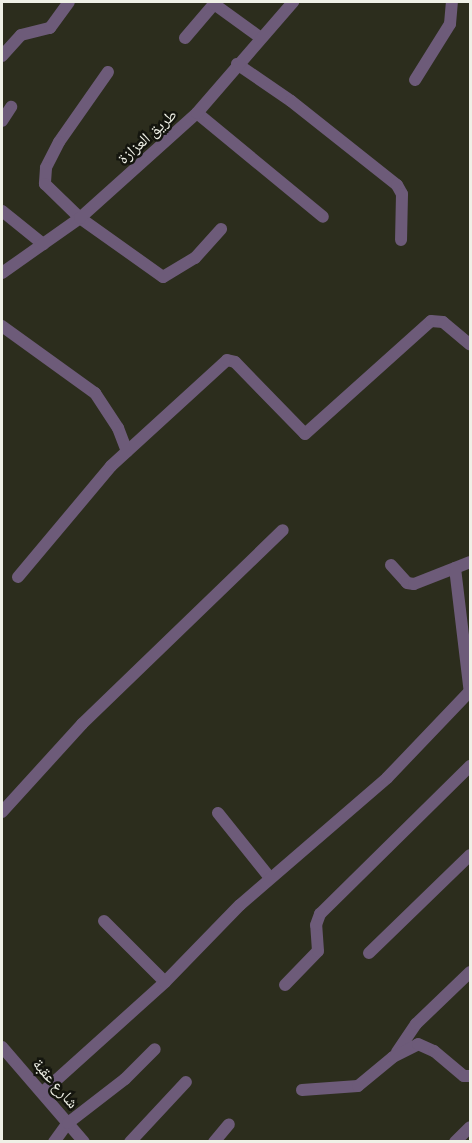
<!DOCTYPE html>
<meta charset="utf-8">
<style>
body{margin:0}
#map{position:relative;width:472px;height:1143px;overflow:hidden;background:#2c2d1d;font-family:Barlow,"Noto Naskh Arabic",sans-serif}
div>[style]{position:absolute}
.minor>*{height:12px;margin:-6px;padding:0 6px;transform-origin:6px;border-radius:6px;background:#6d5b79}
span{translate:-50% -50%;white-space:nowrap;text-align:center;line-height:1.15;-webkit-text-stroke:5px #14150e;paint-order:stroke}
.street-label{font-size:16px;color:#eff0e6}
.frame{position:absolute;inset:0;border:3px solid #eff0e6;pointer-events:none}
</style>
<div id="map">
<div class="minor">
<i style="left:185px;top:38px;width:45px;rotate:-49.5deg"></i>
<i style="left:214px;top:4px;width:58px;rotate:35.9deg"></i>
<i style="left:2px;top:56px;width:28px;rotate:-48deg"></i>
<i style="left:21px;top:35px;width:30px;rotate:-14deg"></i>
<i style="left:50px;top:28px;width:32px;rotate:-54deg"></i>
<i style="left:237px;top:64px;width:65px;rotate:34.4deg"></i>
<i style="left:291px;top:101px;width:135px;rotate:38.4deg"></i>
<i style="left:397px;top:185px;width:10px;rotate:61deg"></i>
<i style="left:402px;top:194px;width:46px;rotate:91.2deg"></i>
<i style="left:108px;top:72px;width:85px;rotate:125deg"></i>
<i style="left:59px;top:142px;width:29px;rotate:117deg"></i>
<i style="left:46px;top:168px;width:16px;rotate:94deg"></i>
<i style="left:45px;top:184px;width:49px;rotate:44.2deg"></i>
<i style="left:80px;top:218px;width:102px;rotate:35.4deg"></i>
<i style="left:163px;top:277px;width:37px;rotate:-31deg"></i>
<i style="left:195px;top:258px;width:39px;rotate:-48deg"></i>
<i style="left:415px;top:80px;width:66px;rotate:-58deg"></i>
<i style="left:450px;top:24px;width:22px;rotate:-85deg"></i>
<i style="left:197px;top:113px;width:163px;rotate:39.5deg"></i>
<i style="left:2px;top:121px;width:17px;rotate:-57deg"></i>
<i style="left:2px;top:211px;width:53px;rotate:38.8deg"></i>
<i style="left:2px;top:273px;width:95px;rotate:-35.2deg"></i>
<i style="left:80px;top:218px;width:157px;rotate:-41.9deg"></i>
<i style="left:197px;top:113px;width:147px;rotate:-49.1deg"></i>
<i style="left:2px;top:326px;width:115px;rotate:35.8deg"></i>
<i style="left:95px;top:393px;width:42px;rotate:56.7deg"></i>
<i style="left:118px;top:428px;width:25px;rotate:69deg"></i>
<i style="left:391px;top:565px;width:24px;rotate:48deg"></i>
<i style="left:407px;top:583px;width:7px;rotate:8deg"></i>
<i style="left:414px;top:584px;width:60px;rotate:-21.4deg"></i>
<i style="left:455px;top:568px;width:127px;rotate:83.2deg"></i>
<i style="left:18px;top:577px;width:145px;rotate:-50deg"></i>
<i style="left:111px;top:466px;width:157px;rotate:-42.4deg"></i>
<i style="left:227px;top:360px;width:8px;rotate:14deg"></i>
<i style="left:235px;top:362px;width:100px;rotate:45.8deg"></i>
<i style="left:305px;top:434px;width:169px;rotate:-41.9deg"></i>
<i style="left:431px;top:321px;width:12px;rotate:5deg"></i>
<i style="left:443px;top:322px;width:35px;rotate:40deg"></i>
<i style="left:2px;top:812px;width:119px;rotate:-47.7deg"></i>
<i style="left:82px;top:724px;width:279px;rotate:-44deg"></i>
<i style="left:218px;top:813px;width:83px;rotate:51.3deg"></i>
<i style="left:104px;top:921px;width:86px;rotate:45deg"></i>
<i style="left:369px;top:953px;width:141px;rotate:-44.1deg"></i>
<i style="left:285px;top:985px;width:47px;rotate:-45.9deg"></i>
<i style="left:318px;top:951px;width:26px;rotate:-94deg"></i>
<i style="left:316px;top:925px;width:12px;rotate:-70deg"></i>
<i style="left:320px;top:914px;width:211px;rotate:-44.6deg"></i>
<i style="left:2px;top:1047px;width:125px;rotate:49.2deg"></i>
<i style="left:397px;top:1052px;width:34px;rotate:-56deg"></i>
<i style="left:416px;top:1024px;width:75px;rotate:-43.9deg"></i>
<i style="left:302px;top:1090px;width:56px;rotate:-4.1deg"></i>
<i style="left:358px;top:1086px;width:45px;rotate:-39.6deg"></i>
<i style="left:393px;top:1057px;width:28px;rotate:-27deg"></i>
<i style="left:418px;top:1044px;width:17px;rotate:24deg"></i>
<i style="left:434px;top:1051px;width:39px;rotate:40deg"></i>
<i style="left:464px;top:1076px;width:6px"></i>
<i style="left:43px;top:1092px;width:164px;rotate:-42deg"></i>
<i style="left:165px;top:982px;width:107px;rotate:-45.8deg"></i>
<i style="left:240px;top:905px;width:194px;rotate:-40.8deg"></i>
<i style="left:387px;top:778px;width:120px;rotate:-46.3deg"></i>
<i style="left:54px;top:1142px;width:24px;rotate:-54deg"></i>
<i style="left:68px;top:1123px;width:72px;rotate:-37.7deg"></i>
<i style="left:125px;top:1079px;width:42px;rotate:-45deg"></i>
<i style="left:130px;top:1142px;width:82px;rotate:-47deg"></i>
<i style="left:214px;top:1142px;width:23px;rotate:-50deg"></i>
<i style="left:455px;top:1142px;width:21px;rotate:-45deg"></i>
</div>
<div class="street-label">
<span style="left:147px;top:136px;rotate:-42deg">طريق العزازة</span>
<span style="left:56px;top:1083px;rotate:49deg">شارع عقبة</span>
</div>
<div class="frame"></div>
</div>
